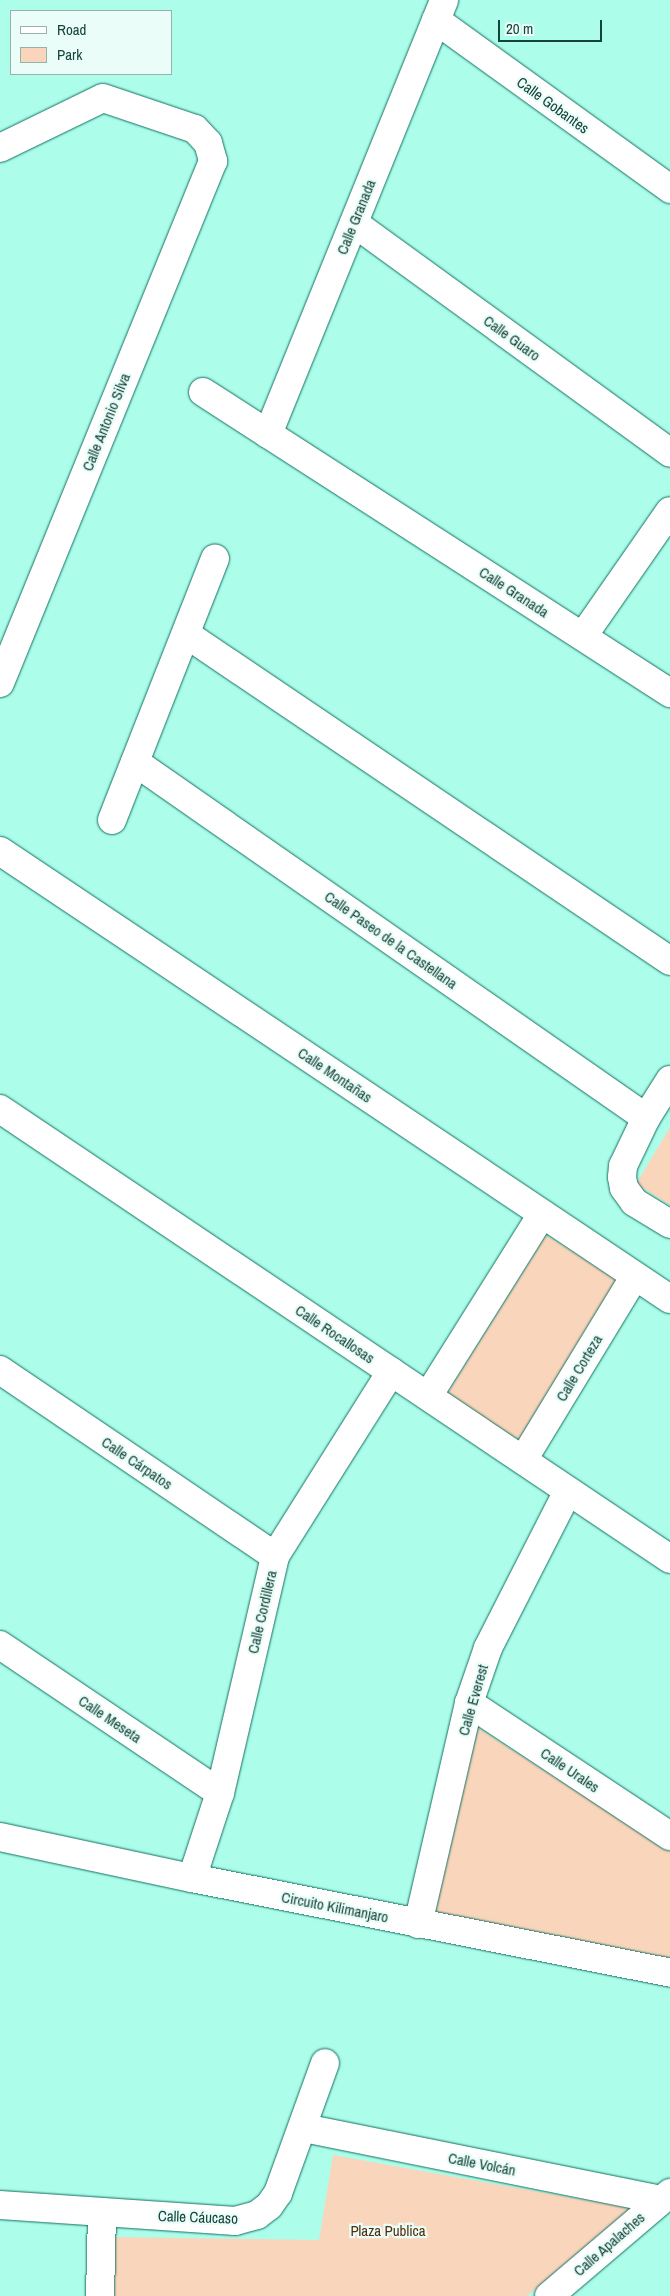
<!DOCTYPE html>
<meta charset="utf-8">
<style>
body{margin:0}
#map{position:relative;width:670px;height:2296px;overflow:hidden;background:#acfeeb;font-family:"Archivo Narrow",sans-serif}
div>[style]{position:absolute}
.green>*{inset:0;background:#f9d5bb;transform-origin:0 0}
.roads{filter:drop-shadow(0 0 1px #147060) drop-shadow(0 0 1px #147060)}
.minor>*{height:28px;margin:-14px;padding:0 14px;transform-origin:14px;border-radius:14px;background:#fff}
span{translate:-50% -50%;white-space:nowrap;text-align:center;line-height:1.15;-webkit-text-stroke:4.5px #eafdf8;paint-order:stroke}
.street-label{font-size:15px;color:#15443b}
.park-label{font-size:15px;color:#532e0e}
.legend{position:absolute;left:10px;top:10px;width:162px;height:65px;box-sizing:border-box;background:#eafdf8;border:1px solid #95b3ac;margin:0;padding:6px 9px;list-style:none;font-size:15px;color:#15443b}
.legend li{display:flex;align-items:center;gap:10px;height:25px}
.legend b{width:25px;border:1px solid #95b3ac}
.scale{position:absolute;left:498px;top:20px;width:104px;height:22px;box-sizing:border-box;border:2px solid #15443b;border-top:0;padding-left:6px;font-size:15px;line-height:18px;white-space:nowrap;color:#15443b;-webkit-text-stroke:4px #eafdf8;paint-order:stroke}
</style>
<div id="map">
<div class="green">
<i style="clip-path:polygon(670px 1127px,670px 1205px,636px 1184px)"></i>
<i style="left:546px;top:1235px;width:88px;height:188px;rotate:32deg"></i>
<i style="clip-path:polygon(478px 1728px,670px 1851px,670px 1958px,432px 1915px)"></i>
<i style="clip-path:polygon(333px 2155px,635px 2209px,527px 2296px,114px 2296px,115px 2237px,319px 2240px)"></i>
</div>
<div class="roads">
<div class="minor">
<i style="left:436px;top:20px;width:289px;rotate:35.8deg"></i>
<i style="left:0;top:148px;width:114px;rotate:-25.9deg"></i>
<i style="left:103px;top:98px;width:97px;rotate:18.6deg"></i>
<i style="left:195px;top:129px;width:19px;rotate:47deg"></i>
<i style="left:208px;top:143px;width:19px;rotate:74deg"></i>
<i style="left:213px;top:161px;width:564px;rotate:112.2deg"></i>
<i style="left:354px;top:223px;width:391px;rotate:36deg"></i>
<i style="left:203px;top:392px;width:556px;rotate:32.8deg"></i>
<i style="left:268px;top:434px;width:468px;rotate:-67.9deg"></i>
<i style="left:186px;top:634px;width:584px;rotate:34.04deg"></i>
<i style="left:583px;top:636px;width:152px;rotate:-55.2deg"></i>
<i style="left:135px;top:762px;width:623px;rotate:34.86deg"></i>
<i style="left:112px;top:820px;width:281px;rotate:-68.5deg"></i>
<i style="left:0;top:851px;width:806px;rotate:33.77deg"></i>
<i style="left:670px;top:1080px;width:45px;rotate:122.3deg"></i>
<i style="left:646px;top:1118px;width:53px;rotate:115.6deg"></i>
<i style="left:623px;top:1166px;width:11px;rotate:95deg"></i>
<i style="left:622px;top:1177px;width:11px;rotate:80deg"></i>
<i style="left:624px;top:1188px;width:17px;rotate:54deg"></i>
<i style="left:634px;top:1202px;width:42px;rotate:31.4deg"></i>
<i style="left:0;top:1109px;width:807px;rotate:33.89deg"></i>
<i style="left:0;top:1370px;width:332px;rotate:34.1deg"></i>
<i style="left:428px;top:1396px;width:215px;rotate:-57.9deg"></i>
<i style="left:523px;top:1460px;width:215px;rotate:-58.7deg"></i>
<i style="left:0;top:1645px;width:265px;rotate:33.9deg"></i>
<i style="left:469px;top:1703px;width:241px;rotate:33.5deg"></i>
<i style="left:0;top:1837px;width:196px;rotate:12.1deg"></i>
<i style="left:192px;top:1878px;width:487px;rotate:11.2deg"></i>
<i style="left:192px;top:1878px;width:89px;rotate:-71.8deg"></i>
<i style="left:220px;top:1793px;width:243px;rotate:-76.9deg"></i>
<i style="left:275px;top:1556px;width:218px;rotate:-57.8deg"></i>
<i style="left:418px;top:1924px;width:227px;rotate:-77deg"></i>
<i style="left:469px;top:1703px;width:58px;rotate:-70.9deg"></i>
<i style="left:488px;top:1648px;width:176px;rotate:-63deg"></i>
<i style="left:304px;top:2128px;width:363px;rotate:11.4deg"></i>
<i style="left:0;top:2205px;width:236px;rotate:3.9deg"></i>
<i style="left:235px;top:2221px;width:23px;rotate:-15deg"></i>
<i style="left:257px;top:2215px;width:15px;rotate:-37deg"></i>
<i style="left:269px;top:2206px;width:16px;rotate:-55deg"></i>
<i style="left:278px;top:2193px;width:138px;rotate:-70.1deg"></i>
<i style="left:100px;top:2296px;width:84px;rotate:-88.6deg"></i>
<i style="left:549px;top:2296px;width:159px;rotate:-40.4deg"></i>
</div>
</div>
<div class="street-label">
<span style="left:553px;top:105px;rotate:36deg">Calle Gobantes</span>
<span style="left:356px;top:217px;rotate:-68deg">Calle Granada</span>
<span style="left:512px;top:338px;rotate:36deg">Calle Guaro</span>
<span style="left:106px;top:422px;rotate:-68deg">Calle Antonio Silva</span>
<span style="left:514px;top:592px;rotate:33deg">Calle Granada</span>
<span style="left:391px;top:940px;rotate:35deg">Calle Paseo de la Castellana</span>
<span style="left:335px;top:1075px;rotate:34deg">Calle Montañas</span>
<span style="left:335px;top:1334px;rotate:34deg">Calle Rocallosas</span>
<span style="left:579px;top:1368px;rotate:-59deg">Calle Corteza</span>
<span style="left:137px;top:1463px;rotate:34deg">Calle Cárpatos</span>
<span style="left:262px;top:1612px;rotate:-77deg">Calle Cordillera</span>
<span style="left:473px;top:1700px;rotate:-74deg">Calle Everest</span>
<span style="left:110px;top:1719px;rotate:34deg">Calle Meseta</span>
<span style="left:570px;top:1770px;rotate:34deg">Calle Urales</span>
<span style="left:335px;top:1907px;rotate:11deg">Circuito Kilimanjaro</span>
<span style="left:482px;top:2164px;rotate:11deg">Calle Volcán</span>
<span style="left:198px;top:2217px;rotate:2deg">Calle Cáucaso</span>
<span style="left:609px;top:2244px;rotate:-41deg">Calle Apalaches</span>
</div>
<div class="park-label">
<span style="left:388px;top:2231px">Plaza Publica</span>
</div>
<ul class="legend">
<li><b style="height:6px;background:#fff"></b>Road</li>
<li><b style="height:14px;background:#f9d5bb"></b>Park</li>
</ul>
<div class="scale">20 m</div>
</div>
